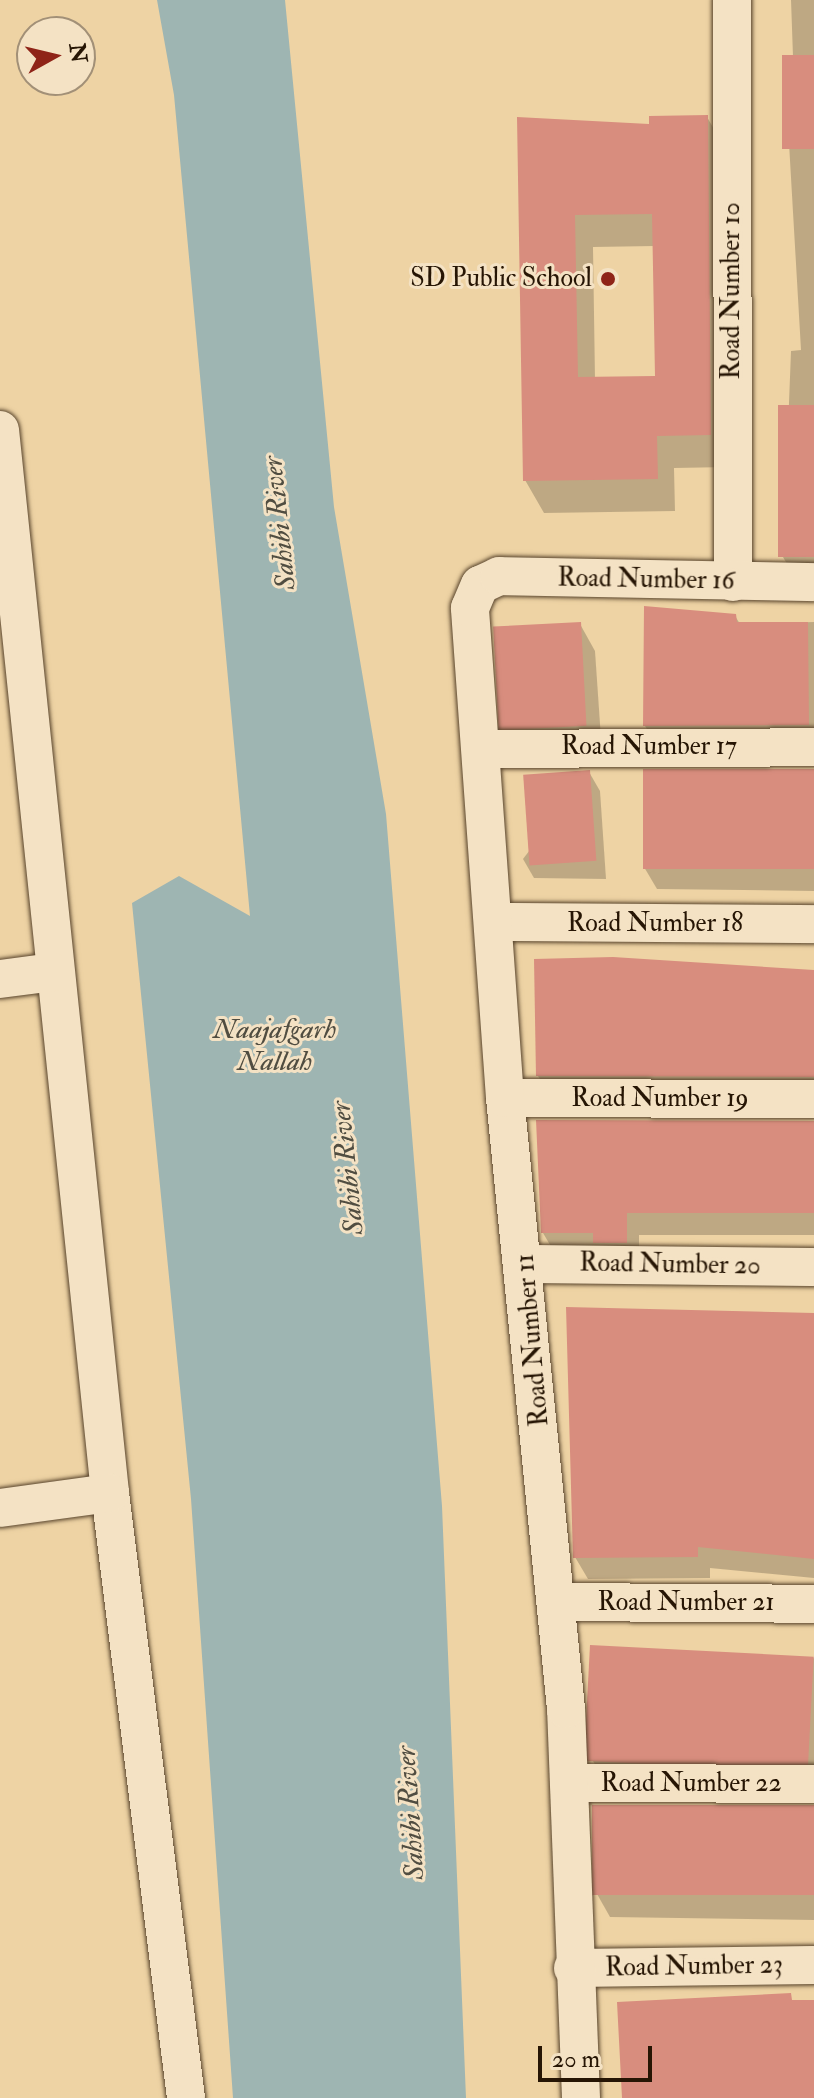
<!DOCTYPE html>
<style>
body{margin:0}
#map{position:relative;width:814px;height:2098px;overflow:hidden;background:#eed3a4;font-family:"IM FELL Double Pica",serif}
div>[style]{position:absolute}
.water>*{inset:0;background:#9eb5b2}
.shadow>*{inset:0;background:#0003}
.building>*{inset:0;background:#d88d7e;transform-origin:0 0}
.roads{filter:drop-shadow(0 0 2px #58442c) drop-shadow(0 0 2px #58442c)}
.minor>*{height:38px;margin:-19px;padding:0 19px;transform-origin:19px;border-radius:19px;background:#f4e2c4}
.dots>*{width:22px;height:22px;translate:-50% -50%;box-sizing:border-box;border:4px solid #f4e2c4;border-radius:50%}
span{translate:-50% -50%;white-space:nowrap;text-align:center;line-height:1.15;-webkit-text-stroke:6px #f4e2c4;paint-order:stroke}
.poi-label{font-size:26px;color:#261504}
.right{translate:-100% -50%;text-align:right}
.street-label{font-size:26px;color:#261504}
.water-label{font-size:28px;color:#504d41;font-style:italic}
.north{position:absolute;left:16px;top:16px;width:80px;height:80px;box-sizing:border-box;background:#f4e2c4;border:2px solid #a29077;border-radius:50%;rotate:82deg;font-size:22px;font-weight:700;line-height:32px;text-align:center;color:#261504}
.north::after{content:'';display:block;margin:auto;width:28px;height:36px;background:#8f2418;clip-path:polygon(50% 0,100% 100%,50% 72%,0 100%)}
.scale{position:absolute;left:538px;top:2046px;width:114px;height:36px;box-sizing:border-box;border:4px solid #261504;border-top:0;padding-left:10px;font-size:24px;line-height:28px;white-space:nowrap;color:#261504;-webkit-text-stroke:6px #f4e2c4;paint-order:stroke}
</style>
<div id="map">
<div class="water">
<i style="clip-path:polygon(157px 0,285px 0,334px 507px,386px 814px,442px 1506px,466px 2098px,233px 2098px,191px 1499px,132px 903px,179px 876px,250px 916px,174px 95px)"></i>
</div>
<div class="shadow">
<i style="clip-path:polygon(791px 0,814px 0,814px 581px,797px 581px,783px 557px,791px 351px,801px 350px,784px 57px,793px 57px)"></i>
<i style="clip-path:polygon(evenodd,707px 117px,726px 150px,729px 467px,674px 468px,675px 511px,544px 513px,525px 480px,520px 119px,651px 126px,707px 117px,655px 246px,657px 378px,595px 379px,593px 247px,655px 246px)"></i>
<i style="clip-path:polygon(735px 616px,740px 624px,814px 622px,814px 746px,658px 747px,645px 726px)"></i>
<i style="clip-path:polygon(580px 624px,595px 651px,602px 753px,518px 753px,502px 726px)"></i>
<i style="clip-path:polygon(814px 771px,814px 891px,657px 889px,644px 867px)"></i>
<i style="clip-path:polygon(589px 772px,600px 791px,606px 879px,534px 878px,523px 859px)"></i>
<i style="clip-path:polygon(814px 970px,814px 1099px,552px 1098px,538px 1076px)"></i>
<i style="clip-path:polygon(814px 1123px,814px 1235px,639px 1235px,639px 1265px,556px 1255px,543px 1233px)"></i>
<i style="clip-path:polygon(814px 1315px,814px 1578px,710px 1568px,710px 1578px,588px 1579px,575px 1557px)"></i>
<i style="clip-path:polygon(814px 1658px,814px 1784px,606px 1783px,593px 1761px)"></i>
<i style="clip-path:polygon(814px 1808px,814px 1920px,610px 1917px,597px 1894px)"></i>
</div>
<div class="building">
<i style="left:782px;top:55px;width:32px;height:94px"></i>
<i style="clip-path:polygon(evenodd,708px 115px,711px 435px,657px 436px,658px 479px,523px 481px,517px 117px,649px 124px,649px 116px,708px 115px,652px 214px,655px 376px,578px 377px,575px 215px,652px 214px)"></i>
<i style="left:778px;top:405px;width:36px;height:152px"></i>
<i style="clip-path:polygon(644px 606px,736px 614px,737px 622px,808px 622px,809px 725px,643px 726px)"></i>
<i style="left:581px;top:622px;width:104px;height:88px;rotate:87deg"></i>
<i style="left:814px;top:769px;width:100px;height:171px;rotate:90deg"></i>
<i style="left:590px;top:770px;width:91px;height:67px;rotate:86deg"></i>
<i style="clip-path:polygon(613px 957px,814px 970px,814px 1077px,536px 1076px,534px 959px)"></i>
<i style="clip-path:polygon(536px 1120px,814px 1121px,814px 1213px,627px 1213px,627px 1243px,593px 1243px,593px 1233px,541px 1233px)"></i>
<i style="clip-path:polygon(566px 1307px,814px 1313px,814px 1559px,698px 1547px,698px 1557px,573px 1558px)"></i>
<i style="left:590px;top:1645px;width:224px;height:116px;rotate:3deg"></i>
<i style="left:592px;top:1805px;width:222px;height:90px"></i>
<i style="clip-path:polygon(791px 1993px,792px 2000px,814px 2000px,814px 2098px,622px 2098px,617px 2002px)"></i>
</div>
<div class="roads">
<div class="minor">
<i style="left:732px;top:0;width:582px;rotate:89.9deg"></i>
<i style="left:0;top:430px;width:1069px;rotate:84.09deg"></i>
<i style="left:110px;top:1493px;width:610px;rotate:82.84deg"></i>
<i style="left:484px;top:749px;width:330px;rotate:-0.3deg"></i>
<i style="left:497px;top:922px;width:317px;rotate:0.4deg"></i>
<i style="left:0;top:979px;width:53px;rotate:-7.5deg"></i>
<i style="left:505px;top:1098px;width:309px;rotate:0.2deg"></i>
<i style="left:527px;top:1264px;width:287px;rotate:0.6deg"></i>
<i style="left:0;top:1508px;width:111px;rotate:-7.8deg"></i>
<i style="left:557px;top:1602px;width:257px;rotate:0.4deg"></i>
<i style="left:569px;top:1783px;width:245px;rotate:0.2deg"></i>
<i style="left:573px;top:1968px;width:241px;rotate:-0.7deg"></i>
<i style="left:581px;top:2098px;width:389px;rotate:-92.2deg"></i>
<i style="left:566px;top:1709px;width:614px;rotate:-95.7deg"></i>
<i style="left:505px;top:1098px;width:491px;rotate:-94.1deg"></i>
<i style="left:470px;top:608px;width:25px;rotate:-67deg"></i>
<i style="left:480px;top:585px;width:21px;rotate:-25deg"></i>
<i style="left:499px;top:576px;width:315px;rotate:1.1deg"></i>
</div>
</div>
<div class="dots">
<i style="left:608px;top:279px;background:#8f2418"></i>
</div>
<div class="poi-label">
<span class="right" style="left:592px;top:279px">SD Public School</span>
</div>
<div class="street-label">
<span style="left:732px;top:291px;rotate:-90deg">Road Number 10</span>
<span style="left:646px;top:580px;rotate:1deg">Road Number 16</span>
<span style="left:649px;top:747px">Road Number 17</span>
<span style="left:655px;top:924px">Road Number 18</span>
<span style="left:660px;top:1099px">Road Number 19</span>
<span style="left:670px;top:1265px;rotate:1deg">Road Number 20</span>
<span style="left:533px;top:1340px;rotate:-95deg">Road Number 11</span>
<span style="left:686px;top:1603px">Road Number 21</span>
<span style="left:691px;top:1784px">Road Number 22</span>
<span style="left:694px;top:1967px;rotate:-1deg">Road Number 23</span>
</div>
<div class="water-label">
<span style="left:280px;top:523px;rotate:-96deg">Sahibi River</span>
<span style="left:275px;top:1046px">Naajafgarh<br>Nallah</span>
<span style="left:348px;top:1168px;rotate:-96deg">Sahibi River</span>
<span style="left:411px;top:1813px;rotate:-94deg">Sahibi River</span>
</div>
<div class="north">N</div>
<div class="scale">20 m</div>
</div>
